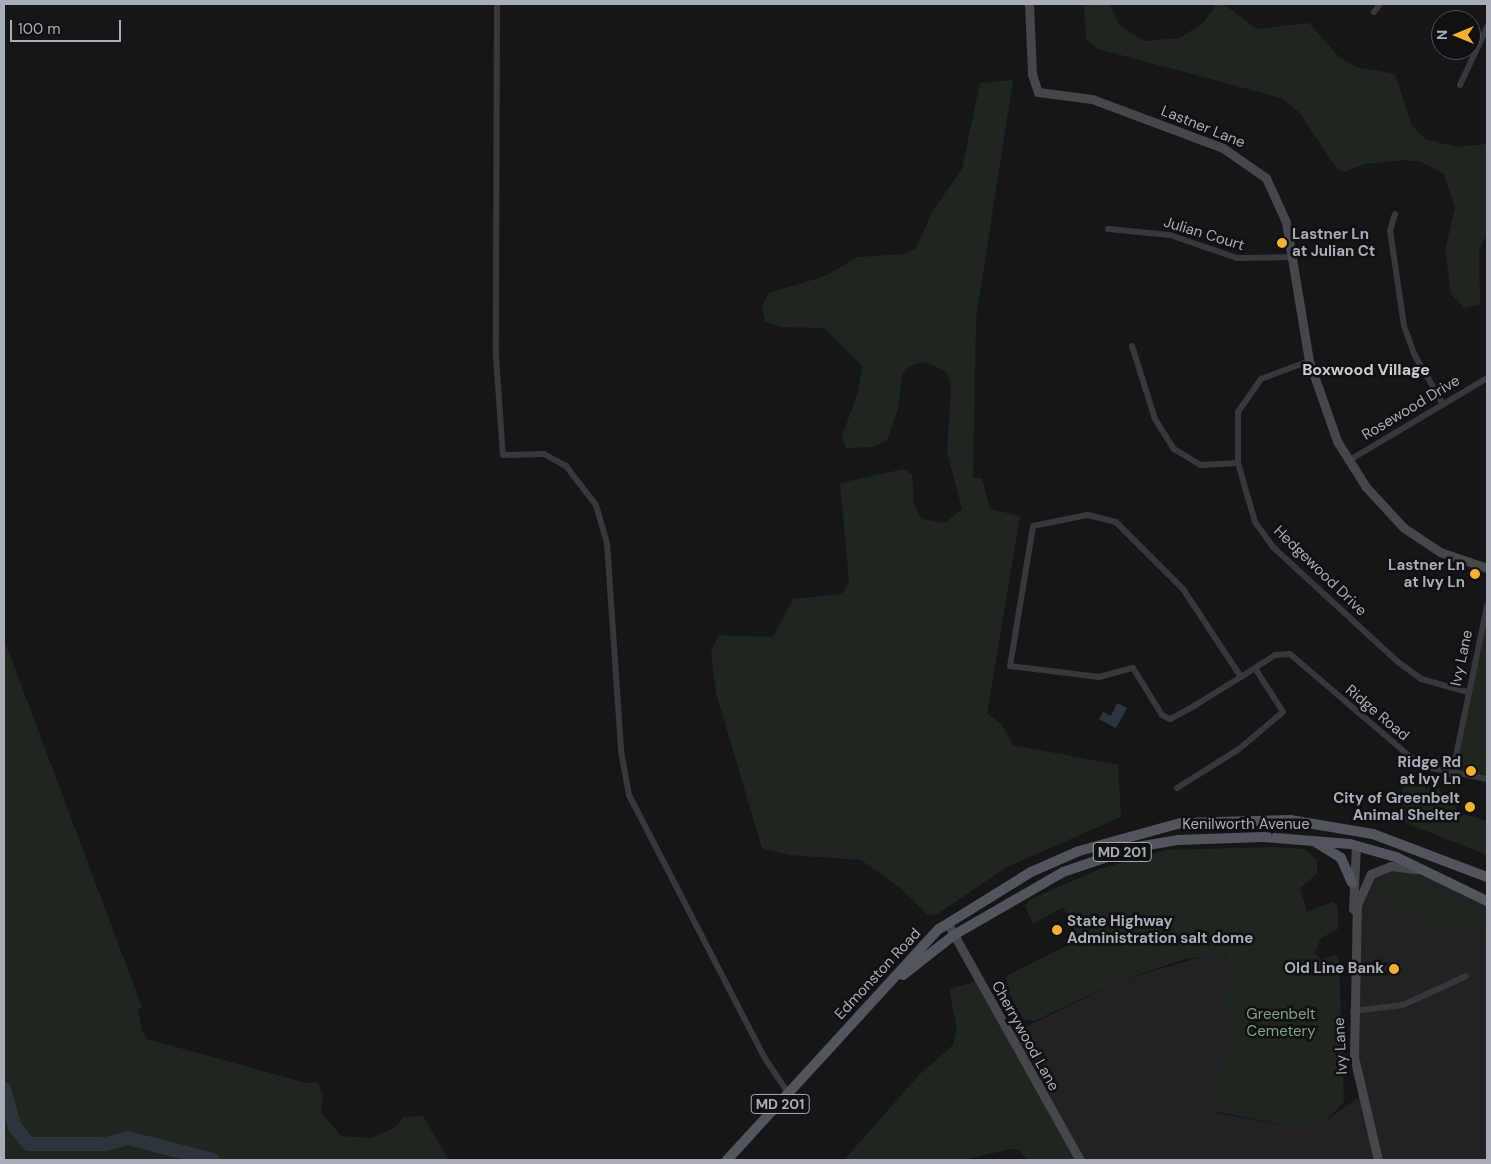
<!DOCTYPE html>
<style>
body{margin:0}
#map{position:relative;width:1491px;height:1164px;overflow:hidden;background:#161618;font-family:"DM Sans",sans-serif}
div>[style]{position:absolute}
.built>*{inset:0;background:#222225}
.green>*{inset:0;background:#1e261f}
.water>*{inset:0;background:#2c353c}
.river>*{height:14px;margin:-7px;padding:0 7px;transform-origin:7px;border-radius:7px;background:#2c353c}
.street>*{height:6px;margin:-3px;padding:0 3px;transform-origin:3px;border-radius:3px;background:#37383d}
.secondary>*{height:9px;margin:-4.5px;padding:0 4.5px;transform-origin:4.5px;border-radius:4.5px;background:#45474d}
.primary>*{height:10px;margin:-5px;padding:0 5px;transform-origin:5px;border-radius:5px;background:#53555c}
.dots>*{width:14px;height:14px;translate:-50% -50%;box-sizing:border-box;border:2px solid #111113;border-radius:50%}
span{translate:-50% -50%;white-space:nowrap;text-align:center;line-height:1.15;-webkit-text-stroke:5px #111113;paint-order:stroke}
.shield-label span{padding:1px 4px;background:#111113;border:1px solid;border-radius:4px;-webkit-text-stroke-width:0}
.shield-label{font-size:14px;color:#a8adb8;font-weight:700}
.street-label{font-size:15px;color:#a8adb8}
.poi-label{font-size:15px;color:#a8adb8;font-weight:700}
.left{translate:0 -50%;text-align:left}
.right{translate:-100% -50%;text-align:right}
.park-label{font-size:15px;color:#7fa381}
.neighbourhood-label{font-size:16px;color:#c9ccd4;font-weight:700}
.frame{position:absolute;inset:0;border:5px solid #a8adb8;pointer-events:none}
.north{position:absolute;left:1431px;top:10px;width:50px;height:50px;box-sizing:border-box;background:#111113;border:1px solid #4d4f55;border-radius:50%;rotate:270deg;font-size:14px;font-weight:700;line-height:20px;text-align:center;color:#a8adb8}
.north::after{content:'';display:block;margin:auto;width:18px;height:22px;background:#f2b134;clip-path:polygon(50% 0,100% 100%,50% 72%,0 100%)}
.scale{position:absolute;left:10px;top:20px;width:111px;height:22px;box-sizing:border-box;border:2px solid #a8adb8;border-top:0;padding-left:6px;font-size:15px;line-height:18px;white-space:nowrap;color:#a8adb8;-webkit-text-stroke:4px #111113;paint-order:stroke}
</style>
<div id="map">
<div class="built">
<i style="clip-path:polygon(1404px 867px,1487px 901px,1487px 1160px,1080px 1160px,1009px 1035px,1122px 980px,1218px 952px,1228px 957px,1232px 974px,1215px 1113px,1291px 1126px,1322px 1124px,1360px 1096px,1355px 927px,1371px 874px)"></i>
</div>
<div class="green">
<i style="clip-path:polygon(1084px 4px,1110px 4px,1119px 25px,1144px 41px,1180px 38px,1203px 23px,1216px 5px,1225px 5px,1257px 29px,1309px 23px,1339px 57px,1356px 67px,1395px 74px,1412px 126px,1425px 139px,1456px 147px,1487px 144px,1487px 234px,1479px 250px,1480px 305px,1464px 308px,1451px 294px,1445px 250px,1455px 208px,1444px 174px,1421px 162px,1404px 160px,1365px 164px,1344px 172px,1337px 169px,1299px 112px,1281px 98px,1098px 49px,1086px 40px)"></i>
<i style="clip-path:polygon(1013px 80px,976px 319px,973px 478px,982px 478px,990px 509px,1020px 516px,987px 713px,1002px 725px,1013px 745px,1118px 765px,1121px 817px,1007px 867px,939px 913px,928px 915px,900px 888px,861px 860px,789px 855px,762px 848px,716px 693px,711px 653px,718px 635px,773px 637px,793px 599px,841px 594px,845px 590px,849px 581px,840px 483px,904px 469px,912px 475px,914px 503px,921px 519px,945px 523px,962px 509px,947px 452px,951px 387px,947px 372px,926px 362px,910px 366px,902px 375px,898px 409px,887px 440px,874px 447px,846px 448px,842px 436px,858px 392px,862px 366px,824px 328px,781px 327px,765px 321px,762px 306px,769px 293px,825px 276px,858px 257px,905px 254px,916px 248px,932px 212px,962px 169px,980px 83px)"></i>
<i style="clip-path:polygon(1487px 606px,1487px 779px,1452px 775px)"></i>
<i style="clip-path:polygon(4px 639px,142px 1007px,138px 1009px,142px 1031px,147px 1039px,307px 1083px,317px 1082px,323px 1095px,321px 1112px,341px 1136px,371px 1138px,394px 1128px,404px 1117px,423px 1116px,449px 1160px,4px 1160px)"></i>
<i style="clip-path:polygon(1410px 782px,1437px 788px,1462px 814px,1487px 821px,1487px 855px,1408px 824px,1401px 817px,1399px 804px,1404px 786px)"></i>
<i style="clip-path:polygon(1272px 847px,1304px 849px,1317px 860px,1317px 874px,1300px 888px,1307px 912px,1332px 902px,1338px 906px,1338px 929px,1321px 938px,1315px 953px,1321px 960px,1335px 955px,1339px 960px,1344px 1102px,1322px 1124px,1291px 1126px,1213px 1111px,1232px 974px,1225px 954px,1185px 959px,1122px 980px,1034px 1021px,1024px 1020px,1008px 991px,1006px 976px,1080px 939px,1063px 907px,1033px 924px,1025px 906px,1029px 900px,1100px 869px,1166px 850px)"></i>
<i style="clip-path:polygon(1405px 872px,1487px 913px,1487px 934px,1463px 926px,1445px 933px,1374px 898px,1382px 875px)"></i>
<i style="clip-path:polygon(979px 981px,1080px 1160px,1027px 1160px,1018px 1149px,1010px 1149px,963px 1160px,844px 1160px,919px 1075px,953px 1045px,957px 1028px,949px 989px)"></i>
</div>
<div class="water">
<i style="clip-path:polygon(1117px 703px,1127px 708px,1116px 728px,1099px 719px,1103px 712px,1111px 716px)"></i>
</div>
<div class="river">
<i style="left:4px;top:1089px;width:40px;rotate:74deg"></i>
<i style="left:15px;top:1127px;width:22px;rotate:51deg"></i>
<i style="left:29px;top:1144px;width:77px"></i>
<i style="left:106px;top:1144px;width:23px;rotate:-15deg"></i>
<i style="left:128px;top:1138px;width:88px;rotate:14.5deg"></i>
</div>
<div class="street">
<i style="left:497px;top:4px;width:352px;rotate:90.2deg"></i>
<i style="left:496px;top:356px;width:99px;rotate:86deg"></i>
<i style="left:503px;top:455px;width:41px;rotate:-1.4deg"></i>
<i style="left:544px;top:454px;width:25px;rotate:29deg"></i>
<i style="left:566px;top:466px;width:49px;rotate:52.4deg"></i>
<i style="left:596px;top:505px;width:40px;rotate:74deg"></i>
<i style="left:607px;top:543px;width:208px;rotate:86.1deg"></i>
<i style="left:621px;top:751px;width:45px;rotate:79.7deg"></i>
<i style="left:629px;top:795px;width:295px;rotate:62.7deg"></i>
<i style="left:764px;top:1057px;width:45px;rotate:56deg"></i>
<i style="left:1374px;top:12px;width:10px;rotate:-53deg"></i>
<i style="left:1460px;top:85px;width:64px;rotate:-65deg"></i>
<i style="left:1395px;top:214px;width:17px;rotate:107deg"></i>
<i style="left:1390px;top:230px;width:97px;rotate:81.7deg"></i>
<i style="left:1404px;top:326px;width:30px;rotate:70deg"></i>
<i style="left:1414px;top:354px;width:58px;rotate:59.9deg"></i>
<i style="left:1108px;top:229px;width:62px;rotate:5.5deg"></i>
<i style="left:1170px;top:235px;width:71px;rotate:18.9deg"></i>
<i style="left:1237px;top:258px;width:55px;rotate:-1deg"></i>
<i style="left:1132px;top:346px;width:77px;rotate:72.5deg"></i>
<i style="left:1155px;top:419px;width:36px;rotate:58deg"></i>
<i style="left:1174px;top:449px;width:31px;rotate:31deg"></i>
<i style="left:1201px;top:465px;width:37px;rotate:-3deg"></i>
<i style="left:1309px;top:361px;width:51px;rotate:159.4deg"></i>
<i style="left:1261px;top:379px;width:40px;rotate:124.9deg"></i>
<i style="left:1238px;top:412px;width:51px;rotate:90deg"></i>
<i style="left:1238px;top:463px;width:61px;rotate:73.9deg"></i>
<i style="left:1255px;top:522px;width:32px;rotate:54deg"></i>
<i style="left:1274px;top:548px;width:168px;rotate:42.6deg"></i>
<i style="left:1398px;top:662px;width:29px;rotate:36deg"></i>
<i style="left:1421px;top:679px;width:49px;rotate:15.5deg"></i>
<i style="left:1348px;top:461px;width:162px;rotate:-30.8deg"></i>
<i style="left:1241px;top:677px;width:105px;rotate:-123.4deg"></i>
<i style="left:1183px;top:589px;width:95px;rotate:-135deg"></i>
<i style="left:1116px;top:522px;width:30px;rotate:-166deg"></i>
<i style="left:1087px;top:515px;width:55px;rotate:168.5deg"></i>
<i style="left:1033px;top:526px;width:142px;rotate:99.3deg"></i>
<i style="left:1010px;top:666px;width:90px;rotate:7deg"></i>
<i style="left:1099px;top:677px;width:35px;rotate:-15deg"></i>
<i style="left:1133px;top:668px;width:55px;rotate:58.3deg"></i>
<i style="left:1162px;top:715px;width:9px;rotate:27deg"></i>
<i style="left:1170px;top:719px;width:27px;rotate:-28deg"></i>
<i style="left:1194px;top:706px;width:72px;rotate:-31.9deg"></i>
<i style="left:1255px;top:668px;width:24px;rotate:-33deg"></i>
<i style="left:1275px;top:655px;width:15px;rotate:-4deg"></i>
<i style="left:1290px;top:654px;width:172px;rotate:40.5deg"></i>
<i style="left:1421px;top:766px;width:67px;rotate:11.1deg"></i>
<i style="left:1452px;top:775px;width:173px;rotate:-78.3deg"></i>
<i style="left:1177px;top:788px;width:73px;rotate:-32.2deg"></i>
<i style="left:1239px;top:749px;width:57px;rotate:-40.1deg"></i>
<i style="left:1283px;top:712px;width:52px;rotate:-122.5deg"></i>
<i style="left:1353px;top:1011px;width:50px;rotate:-6.8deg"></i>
<i style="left:1403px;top:1005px;width:69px;rotate:-24.7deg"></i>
</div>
<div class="secondary">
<i style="left:1029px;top:4px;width:70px;rotate:87.5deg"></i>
<i style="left:1032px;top:74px;width:19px;rotate:72deg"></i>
<i style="left:1038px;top:92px;width:54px;rotate:7.4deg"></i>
<i style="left:1092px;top:99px;width:140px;rotate:20.5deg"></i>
<i style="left:1223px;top:148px;width:52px;rotate:34.9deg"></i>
<i style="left:1266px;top:178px;width:48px;rotate:65.6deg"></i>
<i style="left:1286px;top:222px;width:141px;rotate:80.6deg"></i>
<i style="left:1309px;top:361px;width:85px;rotate:70.7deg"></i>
<i style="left:1337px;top:441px;width:54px;rotate:57.8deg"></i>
<i style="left:1366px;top:487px;width:56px;rotate:47.2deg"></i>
<i style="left:1404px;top:528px;width:43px;rotate:33.7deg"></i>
<i style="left:1440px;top:552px;width:50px;rotate:18.8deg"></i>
<i style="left:1353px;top:909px;width:63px;rotate:-87.3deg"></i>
<i style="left:948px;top:924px;width:270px;rotate:60.8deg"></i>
<i style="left:1378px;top:1160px;width:106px;rotate:-103.1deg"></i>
<i style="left:1354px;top:1057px;width:152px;rotate:-88.9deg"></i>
<i style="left:1357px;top:905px;width:34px;rotate:-66deg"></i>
<i style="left:1371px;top:874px;width:22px;rotate:-22deg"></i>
<i style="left:1391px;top:866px;width:26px;rotate:7deg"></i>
</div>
<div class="primary">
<i style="left:1317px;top:843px;width:28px;rotate:32deg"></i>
<i style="left:1341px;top:858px;width:27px;rotate:66deg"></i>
<i style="left:903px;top:975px;width:65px;rotate:-38.1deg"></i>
<i style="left:954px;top:935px;width:126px;rotate:-30deg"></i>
<i style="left:1063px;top:872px;width:78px;rotate:-18.7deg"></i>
<i style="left:1137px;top:847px;width:42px;rotate:-9.7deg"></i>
<i style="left:1178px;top:840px;width:85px;rotate:-2deg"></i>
<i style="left:1263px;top:837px;width:87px;rotate:4.6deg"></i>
<i style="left:1350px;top:844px;width:48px;rotate:15.8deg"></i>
<i style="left:1396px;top:857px;width:101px;rotate:25.8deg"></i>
<i style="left:727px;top:1160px;width:314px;rotate:-47.5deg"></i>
<i style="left:939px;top:929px;width:108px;rotate:-31.8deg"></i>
<i style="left:1031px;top:872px;width:52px;rotate:-23.6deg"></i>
<i style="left:1079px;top:851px;width:106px;rotate:-15.4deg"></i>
<i style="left:1181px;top:823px;width:109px;rotate:-1.6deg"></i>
<i style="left:1290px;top:820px;width:84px;rotate:9.6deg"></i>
<i style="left:1373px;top:834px;width:122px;rotate:20.7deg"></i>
</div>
<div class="dots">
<i style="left:1282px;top:243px;background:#f2b134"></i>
<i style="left:1475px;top:574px;background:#f2b134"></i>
<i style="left:1471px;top:771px;background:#f2b134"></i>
<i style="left:1470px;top:807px;background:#f2b134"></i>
<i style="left:1057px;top:930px;background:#f2b134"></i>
<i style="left:1394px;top:969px;background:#f2b134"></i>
</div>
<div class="shield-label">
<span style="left:1122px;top:852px">MD 201</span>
<span style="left:780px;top:1104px">MD 201</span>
</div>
<div class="street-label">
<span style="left:1203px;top:127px;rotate:22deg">Lastner Lane</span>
<span style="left:1204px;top:234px;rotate:17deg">Julian Court</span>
<span style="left:1411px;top:408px;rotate:-31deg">Rosewood Drive</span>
<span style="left:1320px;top:571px;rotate:44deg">Hedgewood Drive</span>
<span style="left:1462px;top:658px;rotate:-78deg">Ivy Lane</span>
<span style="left:1377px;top:713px;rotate:40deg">Ridge Road</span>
<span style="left:1246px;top:825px">Kenilworth Avenue</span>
<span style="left:878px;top:974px;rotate:-47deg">Edmonston Road</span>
<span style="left:1025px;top:1036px;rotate:61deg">Cherrywood Lane</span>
<span style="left:1341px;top:1046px;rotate:-93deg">Ivy Lane</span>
</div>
<div class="poi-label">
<span class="left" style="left:1292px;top:243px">Lastner Ln<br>at Julian Ct</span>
<span class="right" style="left:1465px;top:574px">Lastner Ln<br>at Ivy Ln</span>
<span class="right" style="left:1461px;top:771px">Ridge Rd<br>at Ivy Ln</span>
<span class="right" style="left:1460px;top:807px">City of Greenbelt<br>Animal Shelter</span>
<span class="left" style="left:1067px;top:930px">State Highway<br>Administration salt dome</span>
<span class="right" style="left:1384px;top:969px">Old Line Bank</span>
</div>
<div class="park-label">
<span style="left:1281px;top:1023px">Greenbelt<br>Cemetery</span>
</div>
<div class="neighbourhood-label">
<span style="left:1366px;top:370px">Boxwood Village</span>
</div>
<div class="frame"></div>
<div class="north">N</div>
<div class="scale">100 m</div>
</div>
